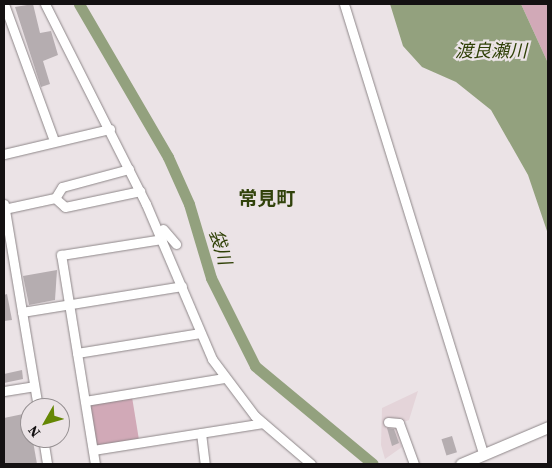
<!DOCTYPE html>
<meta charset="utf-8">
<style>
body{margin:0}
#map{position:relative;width:552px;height:468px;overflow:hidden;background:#ebe3e6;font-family:"Source Serif 4","Noto Sans JP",serif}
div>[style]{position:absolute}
.built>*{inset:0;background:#e4d4d9}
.green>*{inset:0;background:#d1a9b7}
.water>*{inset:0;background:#93a17e}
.river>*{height:11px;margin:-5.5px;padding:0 5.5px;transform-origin:5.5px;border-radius:5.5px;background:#93a17e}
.building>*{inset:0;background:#b5adb0;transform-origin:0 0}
.roads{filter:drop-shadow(0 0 1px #8e8789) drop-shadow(0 0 1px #8e8789)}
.minor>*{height:9px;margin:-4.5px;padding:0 4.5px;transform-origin:4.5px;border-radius:4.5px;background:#fff}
.major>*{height:11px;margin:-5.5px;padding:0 5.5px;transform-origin:5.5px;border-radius:5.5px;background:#fff}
span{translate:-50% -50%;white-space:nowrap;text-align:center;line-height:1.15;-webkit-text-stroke:4.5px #ebe3e6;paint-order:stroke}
.water-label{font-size:18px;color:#2f4006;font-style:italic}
.quarter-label{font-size:19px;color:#31420b;font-weight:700}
.frame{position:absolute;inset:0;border:5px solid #141112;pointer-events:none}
.north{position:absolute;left:20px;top:398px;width:50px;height:50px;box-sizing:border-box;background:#ebe3e6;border:1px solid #958f91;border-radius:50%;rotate:232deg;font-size:14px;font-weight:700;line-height:20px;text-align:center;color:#141112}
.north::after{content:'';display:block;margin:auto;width:18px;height:22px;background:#658704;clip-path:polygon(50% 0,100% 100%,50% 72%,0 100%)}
</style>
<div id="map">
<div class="built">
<i style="clip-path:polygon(418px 391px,409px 420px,396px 425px,402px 447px,385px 459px,381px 445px,382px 408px)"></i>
</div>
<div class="green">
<i style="clip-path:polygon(521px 4px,548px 4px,548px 63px)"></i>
<i style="clip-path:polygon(132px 397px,139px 440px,99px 446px,94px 443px,88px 409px,92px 403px)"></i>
</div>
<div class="water">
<i style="clip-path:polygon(390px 4px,521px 4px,548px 63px,548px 234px,528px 175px,491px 110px,456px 82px,422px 67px,403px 46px)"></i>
</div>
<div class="river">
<i style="left:79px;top:4px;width:177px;rotate:59.8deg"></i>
<i style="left:168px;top:157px;width:51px;rotate:65.9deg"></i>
<i style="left:189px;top:204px;width:77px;rotate:73.4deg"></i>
<i style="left:211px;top:278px;width:98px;rotate:63.4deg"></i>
<i style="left:255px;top:366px;width:153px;rotate:39.7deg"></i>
</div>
<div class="building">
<i style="clip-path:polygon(33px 4px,40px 33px,51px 31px,58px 55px,43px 61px,50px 84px,41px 87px,15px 7px)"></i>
<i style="clip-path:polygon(57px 270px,55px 300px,29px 305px,23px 276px)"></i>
<i style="clip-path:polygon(7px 294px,12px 320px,4px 321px,4px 295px)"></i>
<i style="clip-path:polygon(22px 370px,23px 379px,4px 383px,4px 374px)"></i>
<i style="clip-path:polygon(28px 413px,37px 464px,4px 464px,4px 418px)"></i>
<i style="clip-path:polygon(387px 428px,394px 429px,399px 443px,392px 446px)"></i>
<i style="left:452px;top:436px;width:17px;height:11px;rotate:73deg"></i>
</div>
<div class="roads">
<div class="minor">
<i style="left:4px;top:4px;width:146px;rotate:69.9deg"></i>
<i style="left:45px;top:4px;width:224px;rotate:63.2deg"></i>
<i style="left:146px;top:204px;width:168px;rotate:66.9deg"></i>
<i style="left:212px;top:359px;width:71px;rotate:53deg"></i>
<i style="left:255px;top:416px;width:74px;rotate:40.6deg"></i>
<i style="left:344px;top:4px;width:471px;rotate:72.8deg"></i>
<i style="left:4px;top:154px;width:109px;rotate:-13.3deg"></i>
<i style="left:129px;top:169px;width:69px;rotate:165deg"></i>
<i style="left:62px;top:187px;width:13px;rotate:122deg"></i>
<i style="left:55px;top:198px;width:13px;rotate:42deg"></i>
<i style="left:65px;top:207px;width:77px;rotate:-12deg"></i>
<i style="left:4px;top:204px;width:207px;rotate:80.5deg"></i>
<i style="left:4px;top:209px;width:52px;rotate:-12.2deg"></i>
<i style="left:163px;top:229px;width:20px;rotate:49deg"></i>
<i style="left:22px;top:312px;width:162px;rotate:-9.2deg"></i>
<i style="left:77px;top:353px;width:125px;rotate:-9.2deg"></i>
<i style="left:4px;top:391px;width:30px;rotate:-9deg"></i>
<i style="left:85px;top:401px;width:141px;rotate:-9.4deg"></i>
<i style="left:388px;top:422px;width:11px;rotate:5deg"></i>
<i style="left:399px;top:423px;width:44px;rotate:69.9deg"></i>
<i style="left:201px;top:433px;width:31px;rotate:83deg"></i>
<i style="left:43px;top:438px;width:26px;rotate:81deg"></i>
<i style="left:93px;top:450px;width:172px;rotate:-9deg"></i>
<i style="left:95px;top:464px;width:212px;rotate:-99.2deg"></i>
<i style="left:61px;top:255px;width:102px;rotate:-9deg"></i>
</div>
<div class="major">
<i style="left:461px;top:464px;width:95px;rotate:-23deg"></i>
</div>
</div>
<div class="water-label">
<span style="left:491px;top:51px">渡良瀬川</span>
<span style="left:220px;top:247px;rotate:73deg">袋川</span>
</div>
<div class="quarter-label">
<span style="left:267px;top:199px">常見町</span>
</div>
<div class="frame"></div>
<div class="north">N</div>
</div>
